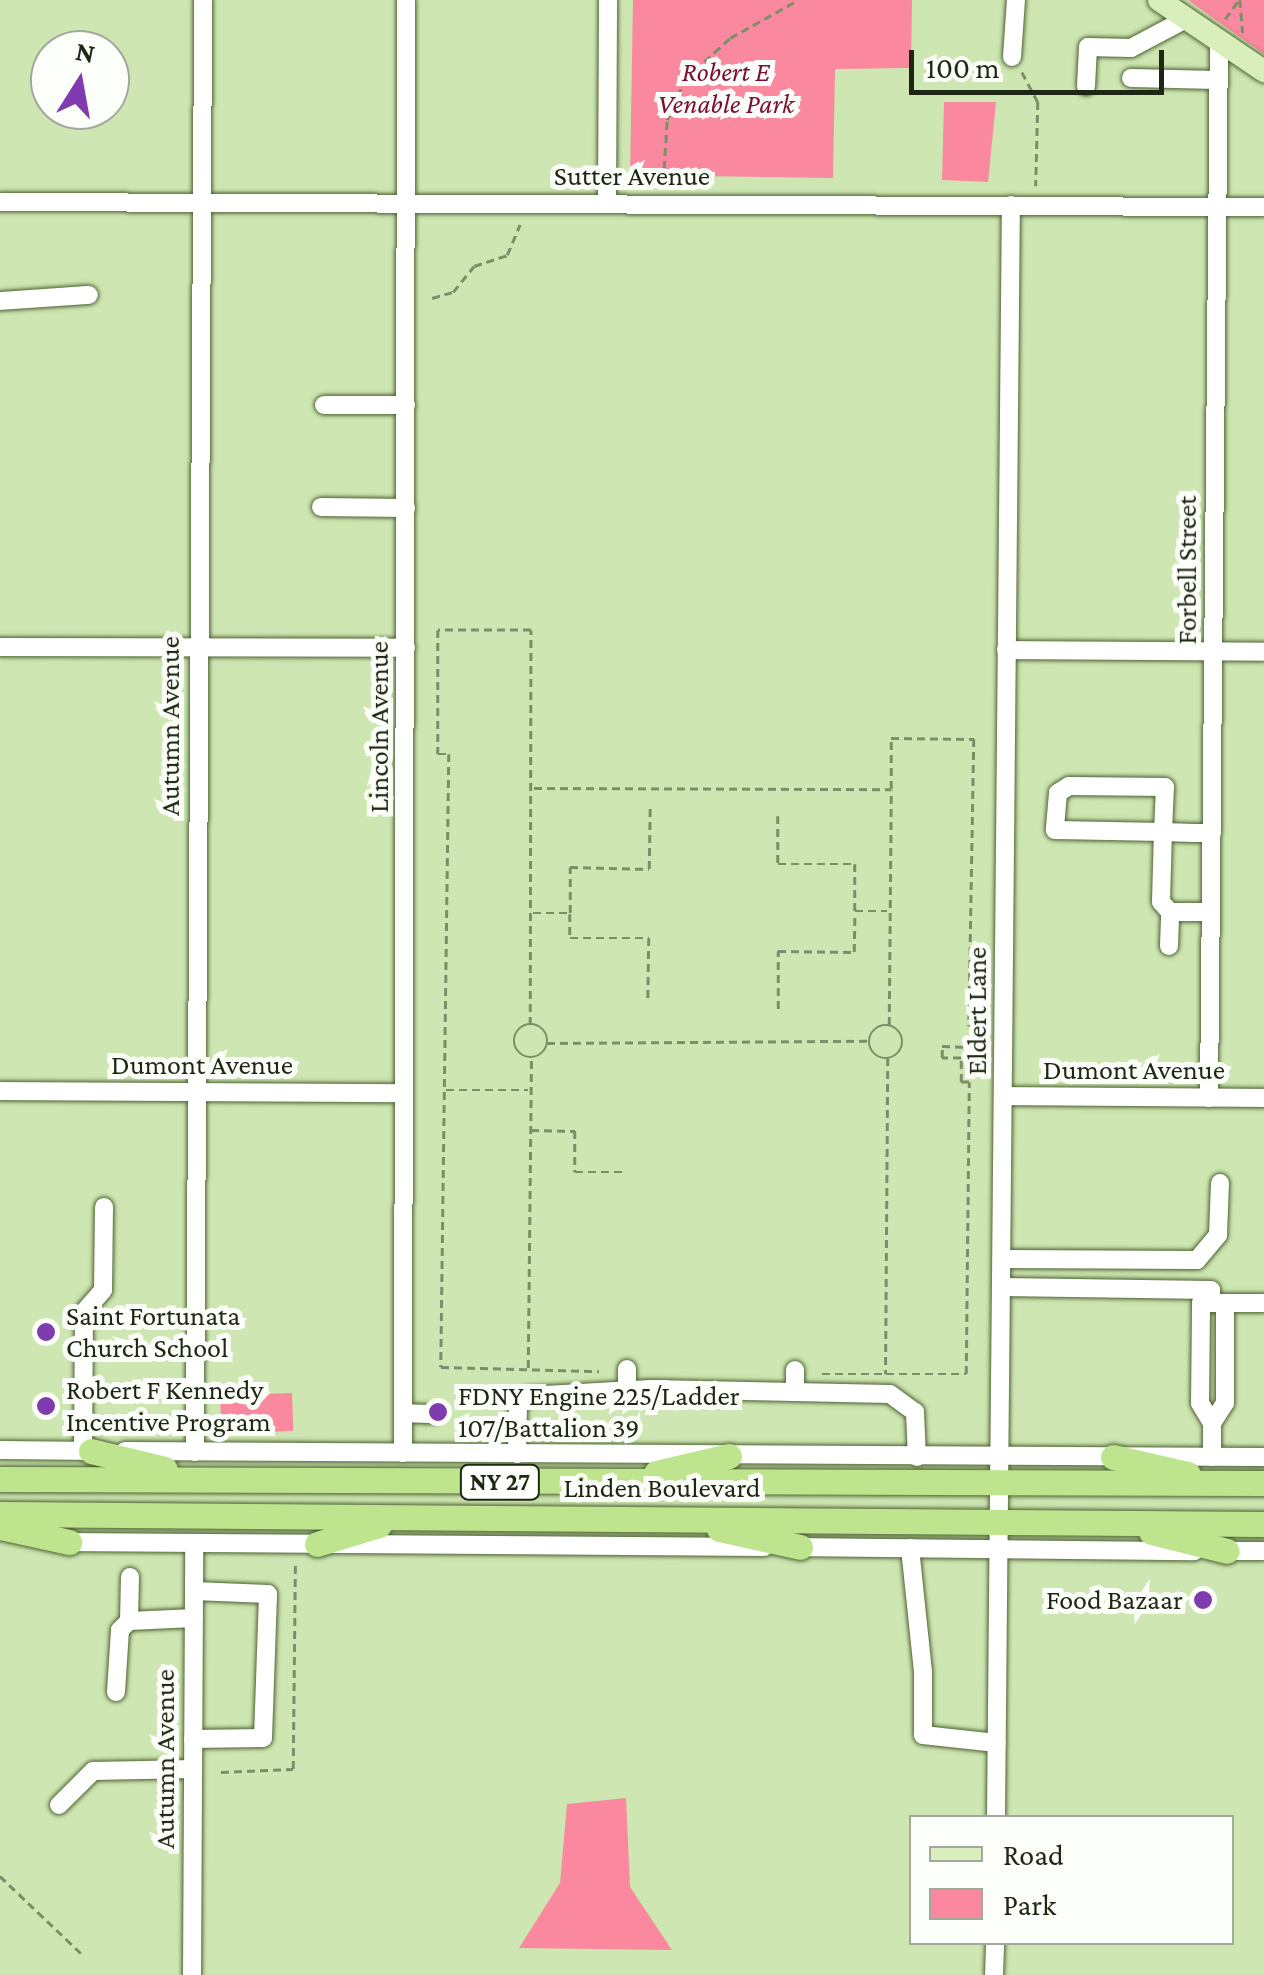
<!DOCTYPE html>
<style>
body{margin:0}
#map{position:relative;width:1264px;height:1975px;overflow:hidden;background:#cee7b2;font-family:"Crimson Pro",serif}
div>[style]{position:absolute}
.green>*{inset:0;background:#fa889e;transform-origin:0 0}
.path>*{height:2.5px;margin-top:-1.25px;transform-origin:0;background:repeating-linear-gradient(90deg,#7c8e68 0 8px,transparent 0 13px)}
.path>.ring{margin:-1.25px;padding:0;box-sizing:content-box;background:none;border:2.5px solid #7c8e68;border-radius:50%}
.roads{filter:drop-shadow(0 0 2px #4d6233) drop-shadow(0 0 2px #4d6233)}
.minor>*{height:18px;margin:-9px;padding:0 9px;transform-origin:9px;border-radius:9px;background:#fff}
.major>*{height:22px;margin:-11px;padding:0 11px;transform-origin:11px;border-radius:11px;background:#d8efbb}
.highway>*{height:25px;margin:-12.5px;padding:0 12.5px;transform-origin:12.5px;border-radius:12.5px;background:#bee58d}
.dots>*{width:28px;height:28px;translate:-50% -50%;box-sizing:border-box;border:5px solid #fcfef9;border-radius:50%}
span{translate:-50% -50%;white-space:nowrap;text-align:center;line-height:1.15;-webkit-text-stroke:10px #fcfef9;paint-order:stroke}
.shield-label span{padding:2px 8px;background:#fcfef9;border:2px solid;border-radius:8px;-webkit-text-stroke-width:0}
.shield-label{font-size:25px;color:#1e2713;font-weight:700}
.park-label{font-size:28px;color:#7b0e34;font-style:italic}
.street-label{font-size:28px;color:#1e2713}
.poi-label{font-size:28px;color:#1e2713}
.left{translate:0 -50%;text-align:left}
.right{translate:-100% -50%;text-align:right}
.legend{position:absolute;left:909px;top:1815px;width:325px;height:130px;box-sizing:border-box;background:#fcfef9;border:2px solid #a3a89d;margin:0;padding:12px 18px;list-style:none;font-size:30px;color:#1e2713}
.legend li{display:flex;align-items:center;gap:20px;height:50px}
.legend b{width:50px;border:2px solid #a3a89d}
.north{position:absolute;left:30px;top:30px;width:100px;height:100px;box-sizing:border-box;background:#fcfef9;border:2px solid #a3a89d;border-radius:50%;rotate:11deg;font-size:28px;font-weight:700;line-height:40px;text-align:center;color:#1e2713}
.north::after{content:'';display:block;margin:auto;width:35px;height:45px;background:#803caf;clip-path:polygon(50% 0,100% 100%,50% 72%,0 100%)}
.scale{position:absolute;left:909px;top:50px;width:255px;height:45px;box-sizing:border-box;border:5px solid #1e2713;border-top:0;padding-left:12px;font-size:30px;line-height:35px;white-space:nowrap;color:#1e2713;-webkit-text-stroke:8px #fcfef9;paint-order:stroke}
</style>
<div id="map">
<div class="green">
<i style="clip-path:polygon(633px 0,912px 0,911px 68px,835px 69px,833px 178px,630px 175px)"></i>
<i style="clip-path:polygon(1188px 0,1264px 0,1264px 54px,1244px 40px)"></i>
<i style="clip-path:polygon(944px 102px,996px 102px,988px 182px,942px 180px)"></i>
<i style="left:292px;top:1393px;width:38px;height:72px;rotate:88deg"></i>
<i style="clip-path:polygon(626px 1798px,630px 1887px,672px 1950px,519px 1948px,560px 1883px,567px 1804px)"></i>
</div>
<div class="path">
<i style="left:1240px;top:0;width:33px;rotate:85deg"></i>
<i style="left:1225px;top:19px;width:22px;rotate:-54deg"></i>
<i style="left:1022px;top:72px;width:34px;rotate:62deg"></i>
<i style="left:1038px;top:102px;width:84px;rotate:91.4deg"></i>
<i style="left:663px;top:182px;width:62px;rotate:-86.3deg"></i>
<i style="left:667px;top:120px;width:45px;rotate:-66.3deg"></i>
<i style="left:685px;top:79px;width:61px;rotate:-42.3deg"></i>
<i style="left:730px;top:38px;width:78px;rotate:-29.2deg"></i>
<i style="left:432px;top:298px;width:22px;rotate:-16deg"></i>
<i style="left:453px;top:292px;width:33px;rotate:-51deg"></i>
<i style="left:474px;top:266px;width:35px;rotate:-18deg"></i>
<i style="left:507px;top:255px;width:33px;rotate:-67deg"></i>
<i style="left:534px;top:788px;width:357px;rotate:0.2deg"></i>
<i style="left:891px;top:789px;width:51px;rotate:-90deg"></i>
<i style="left:891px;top:738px;width:83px;rotate:0.7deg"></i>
<i style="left:974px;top:739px;width:287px;rotate:91deg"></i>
<i style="left:969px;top:1026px;width:8px"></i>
<i style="left:778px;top:816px;width:48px;rotate:90deg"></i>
<i style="left:778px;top:864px;width:77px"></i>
<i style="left:855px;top:864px;width:47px;rotate:90deg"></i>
<i style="left:855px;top:911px;width:32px"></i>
<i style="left:533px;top:913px;width:37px"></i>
<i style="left:570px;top:913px;width:46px;rotate:-90deg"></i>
<i style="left:570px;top:867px;width:79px;rotate:1.5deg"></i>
<i style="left:649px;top:869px;width:63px;rotate:-89.1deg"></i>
<i style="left:570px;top:914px;width:24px;rotate:90deg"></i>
<i style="left:570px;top:938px;width:79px"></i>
<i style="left:649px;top:938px;width:62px;rotate:90.9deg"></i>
<i style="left:778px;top:1009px;width:58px;rotate:-90deg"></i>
<i style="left:778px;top:951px;width:76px;rotate:0.8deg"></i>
<i style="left:854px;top:952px;width:39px;rotate:-89deg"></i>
<i class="ring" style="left:514px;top:1024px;width:31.5px;height:31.5px"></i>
<i style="left:530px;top:1025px;width:395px;rotate:-89.9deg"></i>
<i style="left:531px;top:630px;width:93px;rotate:180deg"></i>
<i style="left:438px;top:630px;width:124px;rotate:90deg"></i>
<i style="left:438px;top:754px;width:11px"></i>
<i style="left:449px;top:754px;width:613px;rotate:90.75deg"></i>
<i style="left:441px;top:1367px;width:158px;rotate:1.5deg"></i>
<i style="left:889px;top:1025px;width:235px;rotate:-89.5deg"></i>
<i class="ring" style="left:869px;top:1025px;width:31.5px;height:31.5px"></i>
<i style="left:547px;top:1043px;width:323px;rotate:-0.4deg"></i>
<i style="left:888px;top:1058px;width:316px;rotate:90.4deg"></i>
<i style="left:886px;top:1374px;width:80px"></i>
<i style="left:966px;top:1374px;width:292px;rotate:-89.4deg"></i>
<i style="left:969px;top:1082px;width:8px;rotate:180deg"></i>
<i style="left:961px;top:1082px;width:24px;rotate:-90deg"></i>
<i style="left:961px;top:1058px;width:19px;rotate:180deg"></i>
<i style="left:942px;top:1058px;width:12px;rotate:-90deg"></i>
<i style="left:942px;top:1046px;width:33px;rotate:2deg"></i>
<i style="left:980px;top:1060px;width:25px;rotate:-101deg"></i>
<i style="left:975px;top:1035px;width:6px"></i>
<i style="left:446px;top:1090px;width:82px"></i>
<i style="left:531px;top:1130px;width:44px;rotate:1.3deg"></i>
<i style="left:575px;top:1131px;width:41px;rotate:90deg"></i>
<i style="left:575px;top:1172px;width:47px"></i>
<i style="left:528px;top:1368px;width:310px;rotate:-89.4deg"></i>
<i style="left:822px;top:1374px;width:63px"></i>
<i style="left:221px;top:1772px;width:72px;rotate:-2.4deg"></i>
<i style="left:293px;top:1769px;width:208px;rotate:-89.4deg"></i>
<i style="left:0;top:1876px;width:115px;rotate:43.6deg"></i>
</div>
<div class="roads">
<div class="minor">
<i style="left:1012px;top:57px;width:57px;rotate:-86deg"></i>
<i style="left:1131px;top:78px;width:86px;rotate:1.3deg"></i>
<i style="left:1086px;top:86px;width:39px;rotate:-87deg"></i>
<i style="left:1088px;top:47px;width:43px;rotate:1.3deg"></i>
<i style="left:1131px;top:48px;width:62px;rotate:-27.8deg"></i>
<i style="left:0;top:202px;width:1264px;rotate:0.23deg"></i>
<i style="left:607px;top:204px;width:204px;rotate:-89.7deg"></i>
<i style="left:0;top:301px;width:89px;rotate:-3.9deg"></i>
<i style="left:324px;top:405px;width:82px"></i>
<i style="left:321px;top:507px;width:85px;rotate:0.7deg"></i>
<i style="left:0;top:647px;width:406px;rotate:0.1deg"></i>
<i style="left:1006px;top:650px;width:258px;rotate:0.4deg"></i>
<i style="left:1170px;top:912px;width:41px"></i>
<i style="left:1169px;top:946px;width:34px;rotate:-88deg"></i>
<i style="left:1170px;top:912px;width:13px;rotate:-132deg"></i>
<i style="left:1161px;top:902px;width:70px;rotate:-88.4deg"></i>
<i style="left:1163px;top:832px;width:45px;rotate:-87.5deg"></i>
<i style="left:1165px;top:787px;width:96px;rotate:-179.4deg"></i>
<i style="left:1069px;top:786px;width:13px;rotate:148deg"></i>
<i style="left:1058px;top:793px;width:37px;rotate:95deg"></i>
<i style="left:1055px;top:830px;width:108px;rotate:1.1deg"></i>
<i style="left:1163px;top:832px;width:32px;rotate:2deg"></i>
<i style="left:1195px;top:833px;width:17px"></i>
<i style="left:0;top:1091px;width:404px;rotate:0.3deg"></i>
<i style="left:1004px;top:1096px;width:260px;rotate:0.4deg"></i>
<i style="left:1209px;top:1098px;width:1056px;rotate:-89.46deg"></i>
<i style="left:1002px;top:1259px;width:195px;rotate:0.3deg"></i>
<i style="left:1197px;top:1260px;width:33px;rotate:-50deg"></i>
<i style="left:1218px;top:1235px;width:52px;rotate:-87.8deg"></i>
<i style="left:1002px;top:1287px;width:209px;rotate:0.8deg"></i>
<i style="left:1211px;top:1290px;width:13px;rotate:90deg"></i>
<i style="left:627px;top:1369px;width:20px;rotate:90deg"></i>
<i style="left:795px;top:1370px;width:22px;rotate:90deg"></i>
<i style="left:403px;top:1413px;width:31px;rotate:2deg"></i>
<i style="left:1212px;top:1423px;width:23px;rotate:-121deg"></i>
<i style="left:1200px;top:1403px;width:100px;rotate:-89.4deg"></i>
<i style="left:1201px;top:1303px;width:63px"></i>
<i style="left:0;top:1450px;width:99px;rotate:0.6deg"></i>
<i style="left:83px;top:1451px;width:139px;rotate:-89.6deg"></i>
<i style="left:84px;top:1312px;width:29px;rotate:-49deg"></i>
<i style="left:103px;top:1290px;width:83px;rotate:-89.3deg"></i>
<i style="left:125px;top:1451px;width:1139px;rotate:0.3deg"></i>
<i style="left:195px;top:1452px;width:1452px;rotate:-89.68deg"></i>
<i style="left:403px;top:1453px;width:1453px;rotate:-89.88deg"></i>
<i style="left:517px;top:1454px;width:48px;rotate:-88.8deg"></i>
<i style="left:518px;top:1406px;width:14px;rotate:-45deg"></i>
<i style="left:528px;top:1396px;width:123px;rotate:-3.3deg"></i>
<i style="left:651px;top:1389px;width:239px;rotate:1.2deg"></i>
<i style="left:890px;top:1394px;width:31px;rotate:36deg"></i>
<i style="left:915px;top:1412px;width:45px;rotate:87.5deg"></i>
<i style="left:1212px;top:1457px;width:34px;rotate:-90deg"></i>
<i style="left:1212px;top:1423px;width:24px;rotate:-57deg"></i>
<i style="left:1225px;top:1403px;width:100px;rotate:-90deg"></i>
<i style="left:60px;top:1542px;width:704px;rotate:0.41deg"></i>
<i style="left:790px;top:1547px;width:404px;rotate:0.6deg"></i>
<i style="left:910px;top:1548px;width:124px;rotate:84deg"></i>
<i style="left:923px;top:1671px;width:64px;rotate:90deg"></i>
<i style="left:923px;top:1735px;width:74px;rotate:6.2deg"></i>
<i style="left:1220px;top:1551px;width:44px"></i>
<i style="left:129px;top:1621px;width:44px;rotate:-88.7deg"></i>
<i style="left:116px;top:1692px;width:62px;rotate:-86.3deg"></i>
<i style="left:120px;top:1630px;width:13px;rotate:-45deg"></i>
<i style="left:129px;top:1621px;width:65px;rotate:-2.6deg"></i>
<i style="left:193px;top:1739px;width:70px;rotate:-0.8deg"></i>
<i style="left:263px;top:1738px;width:144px;rotate:-88deg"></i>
<i style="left:268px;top:1594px;width:74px;rotate:-177.7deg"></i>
<i style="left:59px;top:1805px;width:48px;rotate:-45deg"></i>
<i style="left:93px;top:1771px;width:100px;rotate:-1.1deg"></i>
<i style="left:996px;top:1818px;width:1613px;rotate:-89.47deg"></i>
<i style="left:192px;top:1975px;width:432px;rotate:-89.7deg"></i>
<i style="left:994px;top:1975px;width:33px;rotate:-88deg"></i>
</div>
<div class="major">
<i style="left:1159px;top:0;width:127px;rotate:34.1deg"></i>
</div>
<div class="highway">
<i style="left:91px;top:1451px;width:76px;rotate:13.7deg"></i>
<i style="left:1113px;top:1457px;width:77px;rotate:12.8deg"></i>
<i style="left:656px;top:1473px;width:75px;rotate:-13.1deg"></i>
<i style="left:0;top:1479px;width:1264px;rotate:0.18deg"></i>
<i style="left:0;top:1514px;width:1264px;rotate:0.45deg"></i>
<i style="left:0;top:1527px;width:71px;rotate:12.3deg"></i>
<i style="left:719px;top:1529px;width:83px;rotate:12.5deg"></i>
<i style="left:1151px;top:1532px;width:78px;rotate:14deg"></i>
<i style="left:317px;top:1544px;width:65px;rotate:-17deg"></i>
</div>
</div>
<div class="dots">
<i style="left:46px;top:1332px;background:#803caf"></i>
<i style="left:46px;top:1406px;background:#803caf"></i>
<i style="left:438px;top:1412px;background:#803caf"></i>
<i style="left:1203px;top:1600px;background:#803caf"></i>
</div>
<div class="shield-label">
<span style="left:500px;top:1482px">NY 27</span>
</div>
<div class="park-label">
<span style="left:726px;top:88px">Robert E<br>Venable Park</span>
</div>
<div class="street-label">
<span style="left:632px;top:176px">Sutter Avenue</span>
<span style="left:1187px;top:570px;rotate:-90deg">Forbell Street</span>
<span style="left:170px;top:726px;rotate:-90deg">Autumn Avenue</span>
<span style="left:379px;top:727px;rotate:-90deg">Lincoln Avenue</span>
<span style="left:977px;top:1011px;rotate:-90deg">Eldert Lane</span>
<span style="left:202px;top:1065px">Dumont Avenue</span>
<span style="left:1134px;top:1070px">Dumont Avenue</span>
<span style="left:662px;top:1488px">Linden Boulevard</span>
<span style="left:165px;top:1759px;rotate:-90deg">Autumn Avenue</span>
</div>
<div class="poi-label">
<span class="left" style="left:66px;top:1332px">Saint Fortunata<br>Church School</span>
<span class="left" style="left:66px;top:1406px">Robert F Kennedy<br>Incentive Program</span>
<span class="left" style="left:458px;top:1412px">FDNY Engine 225/Ladder<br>107/Battalion 39</span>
<span class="right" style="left:1183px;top:1600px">Food Bazaar</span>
</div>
<ul class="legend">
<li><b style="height:12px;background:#d8efbb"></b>Road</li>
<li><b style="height:28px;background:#fa889e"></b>Park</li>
</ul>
<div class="north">N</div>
<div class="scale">100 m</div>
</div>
